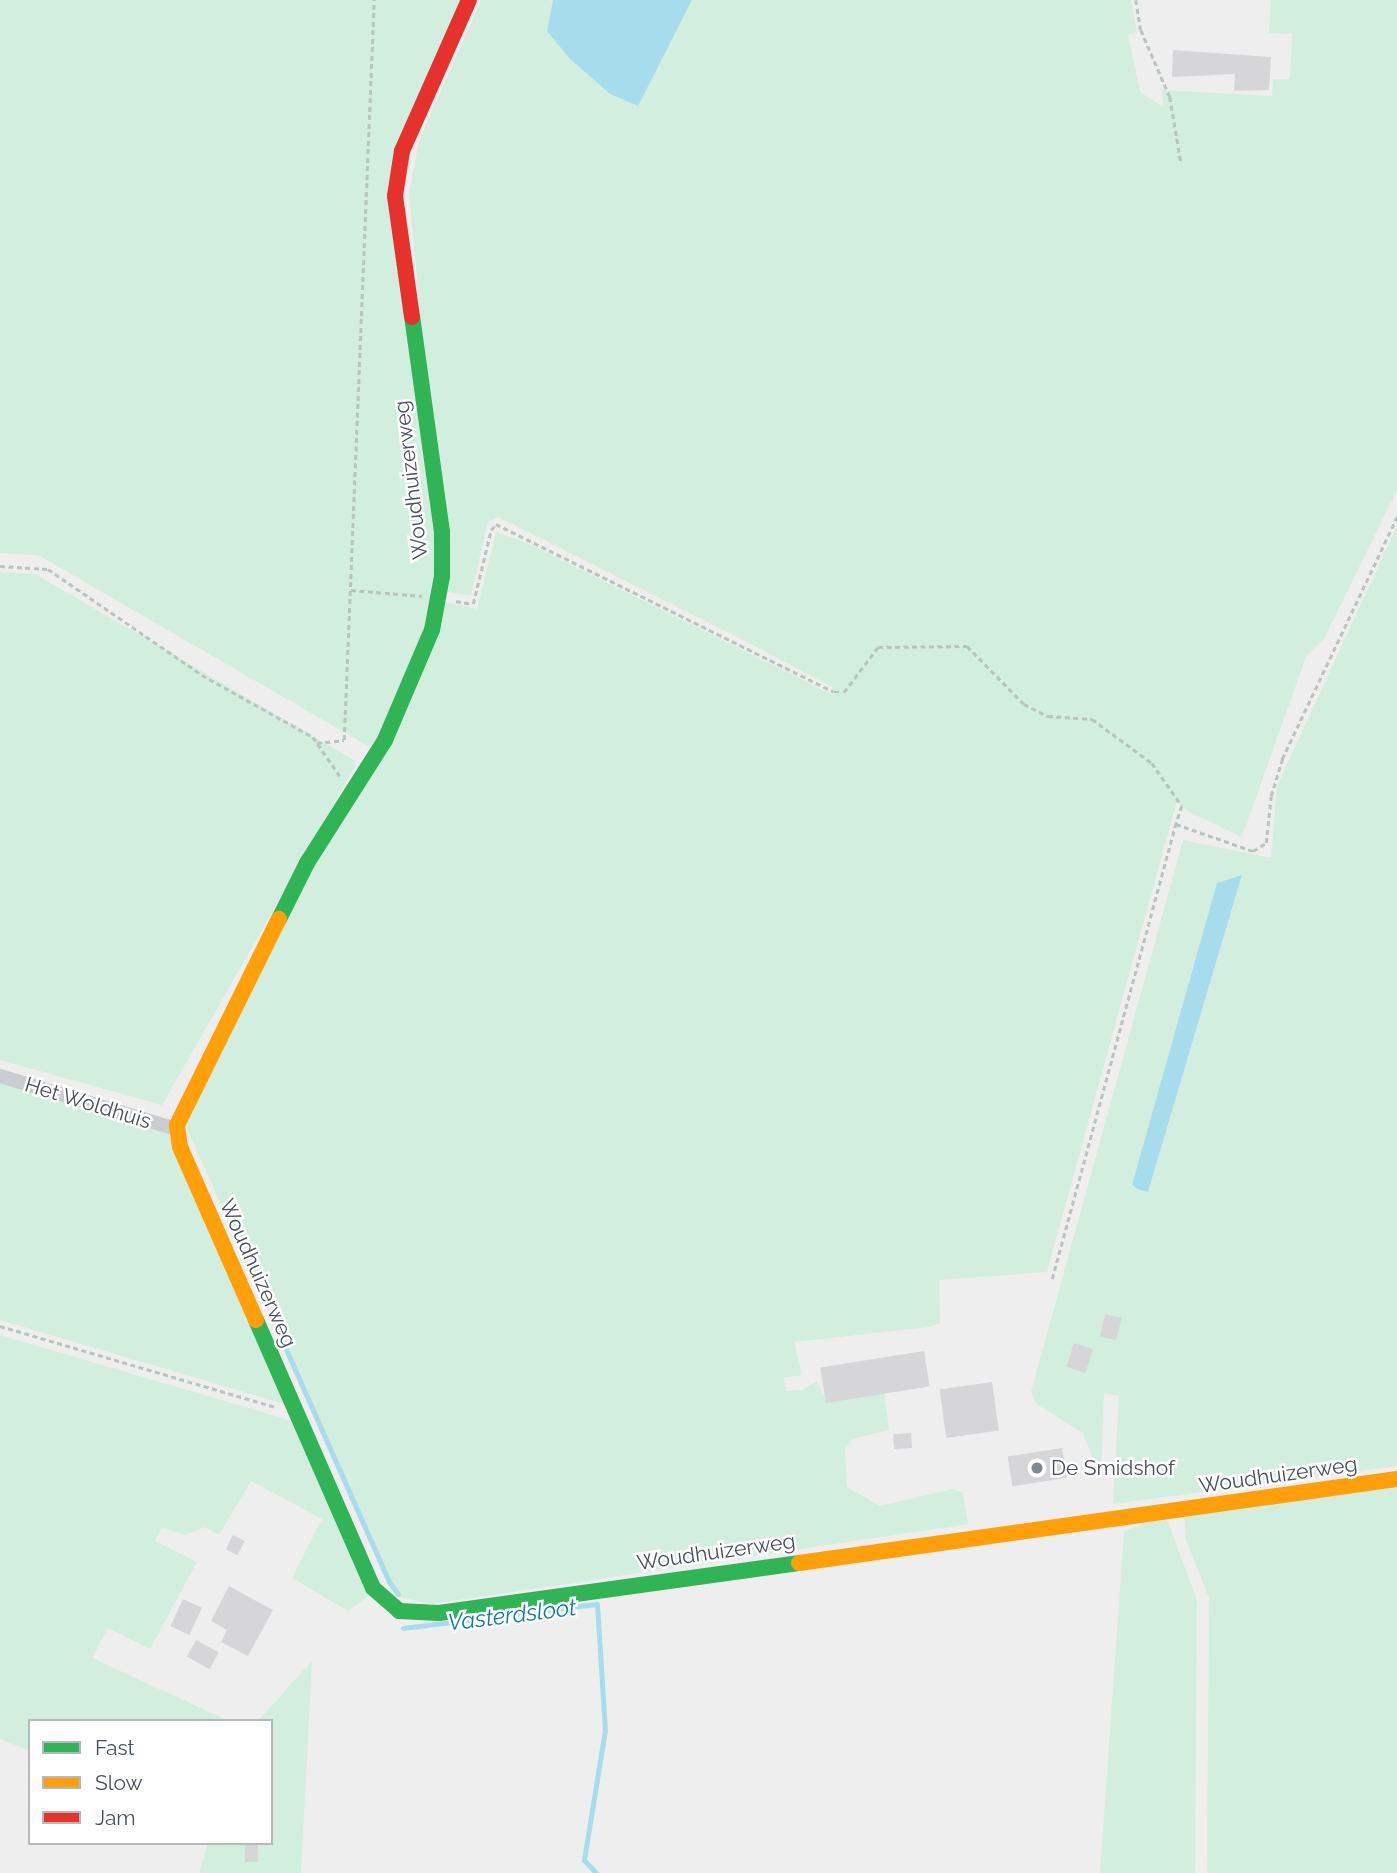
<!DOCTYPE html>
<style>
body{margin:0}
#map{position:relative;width:1397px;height:1873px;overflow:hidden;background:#efeeee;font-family:Raleway,sans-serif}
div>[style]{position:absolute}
.green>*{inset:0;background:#d2eede}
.water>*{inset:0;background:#a7dced}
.stream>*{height:5px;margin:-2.5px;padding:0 2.5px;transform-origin:2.5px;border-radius:2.5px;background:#a7dced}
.building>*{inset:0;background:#d6d6d8;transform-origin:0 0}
.path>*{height:2.5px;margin-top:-1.25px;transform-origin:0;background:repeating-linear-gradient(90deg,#b7c4c0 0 5px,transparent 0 8.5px)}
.street>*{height:14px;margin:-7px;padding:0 7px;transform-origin:7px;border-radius:7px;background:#cacdcf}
.fast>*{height:16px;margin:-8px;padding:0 8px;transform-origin:8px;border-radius:8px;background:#30b455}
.slow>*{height:16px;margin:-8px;padding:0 8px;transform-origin:8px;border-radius:8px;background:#ff9f0a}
.jam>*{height:16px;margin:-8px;padding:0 8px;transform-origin:8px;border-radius:8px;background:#e5322d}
.dots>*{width:19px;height:19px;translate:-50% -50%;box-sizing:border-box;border:4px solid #fff;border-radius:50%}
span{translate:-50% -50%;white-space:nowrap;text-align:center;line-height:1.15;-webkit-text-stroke:5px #fff;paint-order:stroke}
.street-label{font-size:21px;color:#46505b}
.poi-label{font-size:21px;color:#46505b}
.left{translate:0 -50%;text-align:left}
.water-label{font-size:23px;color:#0c7da0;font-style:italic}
.legend{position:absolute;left:28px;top:1719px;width:245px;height:126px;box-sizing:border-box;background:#fff;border:2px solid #b5b9bd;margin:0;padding:9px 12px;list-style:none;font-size:21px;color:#46505b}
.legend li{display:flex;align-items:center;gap:14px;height:35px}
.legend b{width:35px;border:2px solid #b5b9bd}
</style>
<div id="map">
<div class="green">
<i style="clip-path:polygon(0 0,463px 0,396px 153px,439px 546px,428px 630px,377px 744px,368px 746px,38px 555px,0 553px)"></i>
<i style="clip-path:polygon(481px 0,553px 0,547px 31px,570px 59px,610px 94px,638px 105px,692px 0,1131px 0,1137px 32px,1128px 35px,1140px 92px,1163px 107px,1162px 90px,1272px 96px,1273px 79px,1290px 79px,1292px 34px,1269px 33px,1271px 0,1397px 0,1397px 490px,1324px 639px,1306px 657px,1242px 837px,1189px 812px,1177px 801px,1047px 1272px,939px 1280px,940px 1323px,930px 1327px,794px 1342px,802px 1375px,784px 1378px,786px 1391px,802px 1390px,817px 1381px,826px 1399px,884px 1392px,889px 1430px,853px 1439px,845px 1449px,847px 1487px,880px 1506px,953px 1489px,963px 1493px,968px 1524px,431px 1604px,400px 1597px,392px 1587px,184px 1122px,445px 602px,477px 609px,496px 532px,527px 543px,835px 696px,832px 687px,751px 644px,498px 517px,488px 522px,471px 595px,446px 592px,409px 194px,419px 140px)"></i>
<i style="clip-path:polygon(evenodd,1397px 526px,1397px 1466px,1113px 1504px,1119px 1396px,1104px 1393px,1101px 1480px,1083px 1433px,1036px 1404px,1031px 1392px,1183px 840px,1271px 858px,1277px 786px,1397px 526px,1242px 876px,1148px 1192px,1138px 1189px,1132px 1185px,1242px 876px)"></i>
<i style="clip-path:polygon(0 572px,35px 574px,354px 760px,356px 765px,162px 1105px,0 1060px)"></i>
<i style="clip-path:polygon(0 1078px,168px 1131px,288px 1405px,0 1320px)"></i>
<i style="clip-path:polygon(0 1335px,296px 1422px,369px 1592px,367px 1597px,348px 1611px,292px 1578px,322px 1519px,251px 1481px,219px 1535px,204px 1527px,185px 1535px,162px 1528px,155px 1541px,197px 1562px,150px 1649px,108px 1628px,92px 1658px,229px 1721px,30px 1721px,30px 1751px,0 1739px)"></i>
<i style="clip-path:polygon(1397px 1486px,1397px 1873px,1207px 1873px,1209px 1598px,1186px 1540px,1184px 1514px)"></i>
<i style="clip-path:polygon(1166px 1517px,1197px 1600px,1195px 1873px,1100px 1873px,1124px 1531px)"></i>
<i style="clip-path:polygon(312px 1661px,301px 1873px,199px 1873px,208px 1843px,271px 1843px,271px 1721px,258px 1721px)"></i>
</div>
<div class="water">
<i style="clip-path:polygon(553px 0,692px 0,638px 106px,610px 94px,570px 59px,547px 31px)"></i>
<i style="clip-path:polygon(1242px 875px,1148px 1192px,1137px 1189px,1132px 1185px,1217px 883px)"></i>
</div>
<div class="stream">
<i style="left:281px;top:1338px;width:267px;rotate:66.1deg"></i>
<i style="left:389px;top:1582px;width:15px;rotate:53deg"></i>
<i style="left:403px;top:1628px;width:195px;rotate:-7.1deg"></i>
<i style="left:597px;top:1604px;width:126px;rotate:86.4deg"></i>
<i style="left:605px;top:1730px;width:132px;rotate:99.2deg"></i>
<i style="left:584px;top:1860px;width:18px;rotate:47deg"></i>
</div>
<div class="building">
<i style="clip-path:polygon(1173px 50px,1271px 57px,1269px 90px,1234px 91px,1235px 74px,1172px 77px)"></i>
<i style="left:1105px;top:1314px;width:17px;height:23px;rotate:13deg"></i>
<i style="left:1074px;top:1343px;width:20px;height:25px;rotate:18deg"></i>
<i style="left:924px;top:1351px;width:36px;height:105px;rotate:81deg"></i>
<i style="left:992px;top:1382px;width:49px;height:53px;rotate:82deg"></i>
<i style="left:911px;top:1433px;width:15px;height:18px;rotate:86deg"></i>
<i style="left:1062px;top:1448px;width:30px;height:55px;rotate:81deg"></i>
<i style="left:233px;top:1535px;width:13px;height:16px;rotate:27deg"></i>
<i style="clip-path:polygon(229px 1586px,273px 1610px,248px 1656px,221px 1642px,227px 1630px,211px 1621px)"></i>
<i style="left:183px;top:1599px;width:21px;height:30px;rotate:25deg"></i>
<i style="left:196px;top:1640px;width:26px;height:19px;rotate:29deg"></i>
<i style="left:245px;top:1843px;width:13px;height:19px"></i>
</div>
<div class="path">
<i style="left:1136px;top:0;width:30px;rotate:81deg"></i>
<i style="left:1141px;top:30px;width:73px;rotate:66.6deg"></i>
<i style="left:1170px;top:97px;width:67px;rotate:80.5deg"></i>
<i style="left:0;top:566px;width:48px;rotate:3.6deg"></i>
<i style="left:48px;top:569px;width:187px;rotate:34.5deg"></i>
<i style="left:202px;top:675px;width:127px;rotate:29.2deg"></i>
<i style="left:313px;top:737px;width:47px;rotate:55.3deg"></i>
<i style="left:351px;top:590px;width:71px;rotate:4.8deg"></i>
<i style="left:456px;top:601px;width:17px;rotate:10deg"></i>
<i style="left:473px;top:604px;width:76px;rotate:-76.3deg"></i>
<i style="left:491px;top:530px;width:8px;rotate:-50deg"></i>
<i style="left:496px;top:524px;width:377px;rotate:26.4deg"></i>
<i style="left:834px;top:692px;width:10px"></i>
<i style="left:844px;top:692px;width:56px;rotate:-52.9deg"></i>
<i style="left:878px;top:647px;width:89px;rotate:-0.6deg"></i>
<i style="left:967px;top:646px;width:81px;rotate:45.5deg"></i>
<i style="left:1024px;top:704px;width:27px;rotate:27deg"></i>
<i style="left:1048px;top:716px;width:44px;rotate:3.9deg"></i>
<i style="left:1092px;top:719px;width:74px;rotate:36.3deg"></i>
<i style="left:1152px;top:763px;width:52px;rotate:55.1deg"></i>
<i style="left:1182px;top:806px;width:19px;rotate:108deg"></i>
<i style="left:1176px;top:824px;width:82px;rotate:19.3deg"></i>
<i style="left:1253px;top:851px;width:15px;rotate:-32deg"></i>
<i style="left:1266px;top:843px;width:47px;rotate:-83.9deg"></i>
<i style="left:1271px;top:796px;width:39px;rotate:-73deg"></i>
<i style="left:1282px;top:759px;width:268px;rotate:-64.6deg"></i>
<i style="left:317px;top:743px;width:27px;rotate:-6deg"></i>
<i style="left:344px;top:740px;width:741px;rotate:-87.68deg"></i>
<i style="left:1052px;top:1279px;width:472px;rotate:-74.8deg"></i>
<i style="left:0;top:1326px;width:288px;rotate:16.4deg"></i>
</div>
<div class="street">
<i style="left:0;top:1076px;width:185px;rotate:16.7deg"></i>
</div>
<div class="fast">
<i style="left:279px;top:919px;width:63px;rotate:-63.4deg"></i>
<i style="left:307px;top:863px;width:146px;rotate:-57.6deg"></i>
<i style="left:385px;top:740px;width:120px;rotate:-66.9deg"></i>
<i style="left:432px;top:630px;width:55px;rotate:-79.5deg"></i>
<i style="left:442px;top:576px;width:44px;rotate:-90deg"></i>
<i style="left:442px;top:532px;width:217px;rotate:-97.9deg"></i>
<i style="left:256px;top:1320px;width:292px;rotate:66.4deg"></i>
<i style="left:373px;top:1588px;width:35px;rotate:41deg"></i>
<i style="left:399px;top:1611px;width:40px;rotate:2.9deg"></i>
<i style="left:439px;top:1613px;width:363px;rotate:-7.9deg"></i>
</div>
<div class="slow">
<i style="left:256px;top:1320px;width:189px;rotate:-113.7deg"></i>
<i style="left:180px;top:1147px;width:22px;rotate:-98deg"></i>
<i style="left:177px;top:1125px;width:230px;rotate:-63.7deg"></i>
<i style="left:799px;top:1563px;width:604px;rotate:-8deg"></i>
</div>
<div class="jam">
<i style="left:412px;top:317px;width:122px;rotate:-98deg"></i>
<i style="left:395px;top:196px;width:46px;rotate:-81.2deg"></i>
<i style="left:402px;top:151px;width:165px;rotate:-66.1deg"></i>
</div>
<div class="dots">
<i style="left:1037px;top:1468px;background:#81878e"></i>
</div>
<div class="street-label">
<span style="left:411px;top:480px;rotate:-97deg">Woudhuizerweg</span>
<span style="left:88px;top:1103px;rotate:17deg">Het Woldhuis</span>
<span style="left:258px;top:1273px;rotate:66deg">Woudhuizerweg</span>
<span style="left:1278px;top:1475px;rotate:-8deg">Woudhuizerweg</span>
<span style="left:716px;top:1552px;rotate:-8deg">Woudhuizerweg</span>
</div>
<div class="poi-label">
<span class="left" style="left:1051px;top:1468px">De Smidshof</span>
</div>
<div class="water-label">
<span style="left:512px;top:1615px;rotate:-7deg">Vasterdsloot</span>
</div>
<ul class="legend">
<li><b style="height:9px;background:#30b455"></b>Fast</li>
<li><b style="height:9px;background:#ff9f0a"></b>Slow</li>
<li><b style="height:9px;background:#e5322d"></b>Jam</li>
</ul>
</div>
